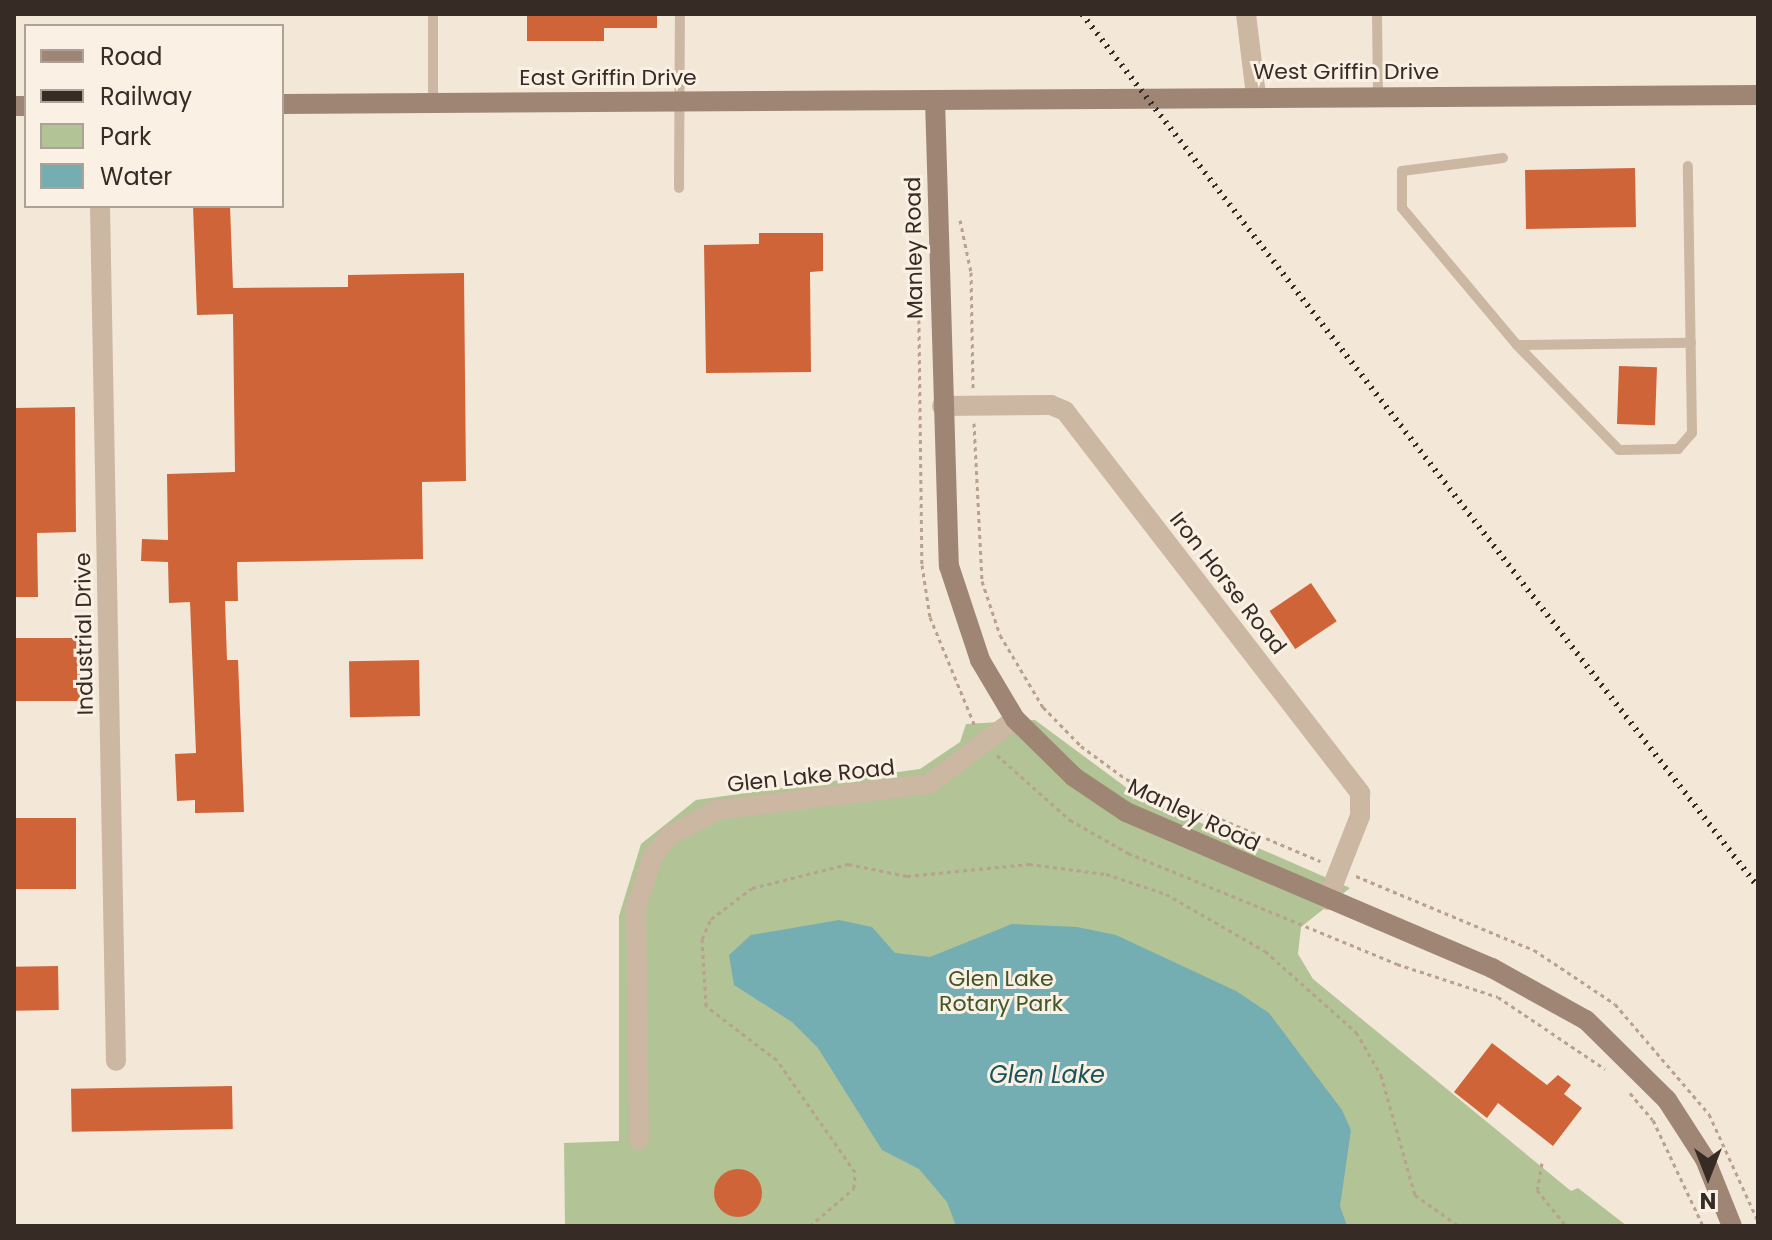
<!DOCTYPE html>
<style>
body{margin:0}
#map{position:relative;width:1772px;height:1240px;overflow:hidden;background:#f3e7d7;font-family:Poppins,sans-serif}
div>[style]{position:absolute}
.green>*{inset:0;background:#b2c396}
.water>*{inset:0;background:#74adb2}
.building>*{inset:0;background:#d06439;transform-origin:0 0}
.round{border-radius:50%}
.path>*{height:3px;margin-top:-1.5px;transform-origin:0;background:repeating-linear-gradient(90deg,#b8a18d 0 4px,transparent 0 8px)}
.lane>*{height:10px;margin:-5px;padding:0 5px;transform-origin:5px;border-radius:5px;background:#ccb7a3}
.street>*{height:20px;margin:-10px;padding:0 10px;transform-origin:10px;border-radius:10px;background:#ccb7a3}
.secondary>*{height:20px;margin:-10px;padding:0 10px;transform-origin:10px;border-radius:10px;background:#9f8674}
.rail>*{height:6px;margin-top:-3px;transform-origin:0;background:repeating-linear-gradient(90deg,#362b25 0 2px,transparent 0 8px)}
span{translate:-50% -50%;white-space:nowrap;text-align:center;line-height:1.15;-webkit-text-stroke:6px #faf1e4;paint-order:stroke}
.street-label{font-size:22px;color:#362b25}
.park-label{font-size:22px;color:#435627}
.water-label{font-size:24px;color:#18535a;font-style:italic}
.frame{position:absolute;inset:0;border:16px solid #362b25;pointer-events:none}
.legend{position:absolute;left:24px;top:24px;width:260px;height:184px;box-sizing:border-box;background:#faf1e4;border:2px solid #aca298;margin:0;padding:10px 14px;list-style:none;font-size:24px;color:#362b25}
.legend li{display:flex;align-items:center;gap:16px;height:40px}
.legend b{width:40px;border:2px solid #aca298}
.north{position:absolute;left:1668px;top:1136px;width:80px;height:80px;-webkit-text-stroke:6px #faf1e4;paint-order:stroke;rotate:180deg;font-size:22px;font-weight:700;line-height:32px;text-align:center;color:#362b25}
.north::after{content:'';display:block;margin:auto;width:28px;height:36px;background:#362b25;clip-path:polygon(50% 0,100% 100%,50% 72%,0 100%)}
</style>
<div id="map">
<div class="green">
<i style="clip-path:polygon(1035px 720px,1135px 794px,1350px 888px,1301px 927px,1298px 954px,1313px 979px,1571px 1191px,1578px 1188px,1627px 1226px,565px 1226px,564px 1143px,619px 1141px,619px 916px,641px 844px,696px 800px,920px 769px,960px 742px,966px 724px)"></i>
</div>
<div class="water">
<i style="clip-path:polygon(839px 920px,872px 927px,895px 953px,930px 957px,1012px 924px,1077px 927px,1116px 935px,1236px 991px,1269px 1013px,1342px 1110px,1351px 1130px,1340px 1206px,1347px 1226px,956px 1226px,947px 1202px,919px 1169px,882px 1150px,818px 1048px,792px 1022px,734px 985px,729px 955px,751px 935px)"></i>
</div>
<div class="building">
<i style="clip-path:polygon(527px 14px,657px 14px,657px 28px,604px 28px,604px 41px,527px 41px)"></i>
<i style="left:1635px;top:168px;width:59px;height:110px;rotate:89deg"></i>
<i style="clip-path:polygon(193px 206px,230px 206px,233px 288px,348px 287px,348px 275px,464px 273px,466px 481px,422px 482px,423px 559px,237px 562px,238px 601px,225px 601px,227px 660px,238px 660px,244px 812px,195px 813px,195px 800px,177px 801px,175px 754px,196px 753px,190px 602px,169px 603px,168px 562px,141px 561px,142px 539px,168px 540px,167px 474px,235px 472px,233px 314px,197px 315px)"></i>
<i style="clip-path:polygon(759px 233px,823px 233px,823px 271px,810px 272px,811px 372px,706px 373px,704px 245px,759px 244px)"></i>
<i style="left:1619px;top:366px;width:38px;height:58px;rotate:2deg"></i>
<i style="clip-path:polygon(75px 407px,76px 532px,37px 533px,38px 597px,14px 597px,14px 408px)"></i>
<i style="left:1311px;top:583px;width:46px;height:50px;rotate:56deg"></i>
<i style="left:14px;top:638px;width:66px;height:63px"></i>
<i style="left:419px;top:660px;width:56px;height:70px;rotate:89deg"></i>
<i style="left:14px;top:818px;width:62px;height:71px"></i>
<i style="left:58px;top:966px;width:44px;height:44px;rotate:89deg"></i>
<i style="clip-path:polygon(1492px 1043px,1547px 1085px,1558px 1075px,1571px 1085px,1564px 1094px,1582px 1108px,1553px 1146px,1498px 1103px,1487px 1118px,1454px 1092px)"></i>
<i style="left:232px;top:1086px;width:43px;height:161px;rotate:89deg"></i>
<i class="round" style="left:714px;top:1169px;width:48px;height:48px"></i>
</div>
<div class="path">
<i style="left:960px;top:220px;width:53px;rotate:78.1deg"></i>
<i style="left:971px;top:272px;width:116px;rotate:89deg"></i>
<i style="left:918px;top:248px;width:317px;rotate:89.3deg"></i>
<i style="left:922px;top:565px;width:53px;rotate:81.3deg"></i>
<i style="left:930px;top:617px;width:118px;rotate:67.6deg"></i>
<i style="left:974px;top:423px;width:158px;rotate:87.1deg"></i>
<i style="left:982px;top:581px;width:57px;rotate:71.6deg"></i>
<i style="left:1000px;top:635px;width:84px;rotate:59.2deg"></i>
<i style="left:1043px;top:707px;width:54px;rotate:45.7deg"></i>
<i style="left:1081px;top:746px;width:56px;rotate:36.3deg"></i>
<i style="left:1126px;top:779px;width:211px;rotate:22.9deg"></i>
<i style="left:997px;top:755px;width:98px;rotate:41.7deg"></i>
<i style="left:1070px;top:820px;width:67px;rotate:29.6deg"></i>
<i style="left:1128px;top:853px;width:291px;rotate:22.4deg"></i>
<i style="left:1397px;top:964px;width:106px;rotate:18.1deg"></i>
<i style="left:1498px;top:997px;width:129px;rotate:33.9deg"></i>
<i style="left:1356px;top:876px;width:193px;rotate:22.6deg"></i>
<i style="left:1534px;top:950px;width:97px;rotate:33.7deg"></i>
<i style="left:1615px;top:1004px;width:145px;rotate:49.5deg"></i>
<i style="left:1709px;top:1114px;width:118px;rotate:65.4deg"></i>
<i style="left:1630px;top:1093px;width:35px;rotate:50deg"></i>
<i style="left:1653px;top:1120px;width:117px;rotate:64.7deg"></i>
<i style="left:1542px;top:1163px;width:27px;rotate:100deg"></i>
<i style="left:1537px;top:1190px;width:46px;rotate:51.1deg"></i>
<i style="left:810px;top:1226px;width:58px;rotate:-40.8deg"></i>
<i style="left:854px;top:1188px;width:16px;rotate:-86deg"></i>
<i style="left:855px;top:1172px;width:136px;rotate:-124.9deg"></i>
<i style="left:777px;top:1060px;width:89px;rotate:-142.7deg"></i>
<i style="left:706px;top:1006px;width:67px;rotate:-93.4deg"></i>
<i style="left:702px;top:939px;width:22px;rotate:-66deg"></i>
<i style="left:711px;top:919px;width:51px;rotate:-37.1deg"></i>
<i style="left:752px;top:888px;width:99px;rotate:-14deg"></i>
<i style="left:848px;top:864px;width:60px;rotate:11.5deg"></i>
<i style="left:907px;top:876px;width:123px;rotate:-5.6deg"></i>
<i style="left:1029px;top:864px;width:78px;rotate:7.4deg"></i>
<i style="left:1106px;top:874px;width:63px;rotate:18.4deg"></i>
<i style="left:1166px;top:894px;width:114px;rotate:29.9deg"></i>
<i style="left:1265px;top:951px;width:122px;rotate:41.7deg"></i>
<i style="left:1356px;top:1032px;width:50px;rotate:59.8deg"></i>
<i style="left:1381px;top:1075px;width:125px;rotate:74.2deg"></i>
<i style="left:1415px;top:1195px;width:54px;rotate:35.2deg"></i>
</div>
<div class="lane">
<i style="left:1377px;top:14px;width:82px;rotate:89.3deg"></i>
<i style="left:433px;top:103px;width:89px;rotate:-90deg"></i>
<i style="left:1503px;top:158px;width:102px;rotate:172.7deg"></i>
<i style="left:1402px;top:171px;width:37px;rotate:90deg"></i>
<i style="left:1402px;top:208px;width:179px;rotate:50deg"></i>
<i style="left:1517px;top:345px;width:146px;rotate:45.8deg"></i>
<i style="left:1619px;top:450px;width:59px;rotate:-1deg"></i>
<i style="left:1678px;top:449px;width:21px;rotate:-49deg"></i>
<i style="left:1692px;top:433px;width:267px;rotate:-90.9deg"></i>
<i style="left:679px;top:188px;width:174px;rotate:-89.7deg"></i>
<i style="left:1517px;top:345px;width:174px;rotate:-0.7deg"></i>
</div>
<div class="street">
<i style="left:1246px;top:14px;width:83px;rotate:83deg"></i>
<i style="left:100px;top:206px;width:855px;rotate:88.93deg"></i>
<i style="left:942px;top:406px;width:109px;rotate:-0.5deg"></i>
<i style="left:1051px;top:405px;width:15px;rotate:23deg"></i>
<i style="left:1065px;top:411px;width:483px;rotate:52.3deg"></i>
<i style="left:1360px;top:793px;width:23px;rotate:90deg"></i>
<i style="left:1360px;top:816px;width:90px;rotate:111.4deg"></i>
<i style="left:639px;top:1140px;width:232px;rotate:-90.7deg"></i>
<i style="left:636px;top:908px;width:55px;rotate:-71.9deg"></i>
<i style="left:653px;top:856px;width:26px;rotate:-51deg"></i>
<i style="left:669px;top:836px;width:55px;rotate:-28.4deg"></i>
<i style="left:717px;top:810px;width:214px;rotate:-7deg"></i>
<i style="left:929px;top:784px;width:108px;rotate:-37.1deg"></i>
</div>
<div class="secondary">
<i style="left:935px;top:100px;width:466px;rotate:88.3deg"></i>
<i style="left:949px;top:566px;width:99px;rotate:71.7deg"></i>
<i style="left:980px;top:660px;width:69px;rotate:59.3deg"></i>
<i style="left:1015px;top:719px;width:83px;rotate:44.5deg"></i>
<i style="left:1074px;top:777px;width:63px;rotate:33.9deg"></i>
<i style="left:1126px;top:812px;width:398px;rotate:23.1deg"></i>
<i style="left:1492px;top:968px;width:107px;rotate:29deg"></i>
<i style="left:1586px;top:1020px;width:114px;rotate:44.6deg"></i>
<i style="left:1667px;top:1100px;width:70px;rotate:57.2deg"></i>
<i style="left:1705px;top:1159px;width:72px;rotate:68.1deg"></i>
<i style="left:282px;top:104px;width:1476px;rotate:-0.35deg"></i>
<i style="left:14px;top:106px;width:12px"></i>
</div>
<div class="rail">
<i style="left:1082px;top:14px;width:1104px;rotate:52.25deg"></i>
</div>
<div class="street-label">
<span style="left:1346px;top:72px">West Griffin Drive</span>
<span style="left:608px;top:78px">East Griffin Drive</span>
<span style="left:914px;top:248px;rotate:-91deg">Manley Road</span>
<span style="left:1228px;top:583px;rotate:52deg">Iron Horse Road</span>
<span style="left:84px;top:634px;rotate:-91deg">Industrial Drive</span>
<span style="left:811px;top:776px;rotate:-6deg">Glen Lake Road</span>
<span style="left:1194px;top:815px;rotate:25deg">Manley Road</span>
</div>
<div class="park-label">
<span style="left:1001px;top:991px">Glen Lake<br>Rotary Park</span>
</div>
<div class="water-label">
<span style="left:1047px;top:1075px">Glen Lake</span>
</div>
<div class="frame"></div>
<ul class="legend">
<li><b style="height:10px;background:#9f8674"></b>Road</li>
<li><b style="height:10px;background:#362b25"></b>Railway</li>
<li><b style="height:22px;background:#b2c396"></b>Park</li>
<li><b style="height:22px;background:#74adb2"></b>Water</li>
</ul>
<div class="north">N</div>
</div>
